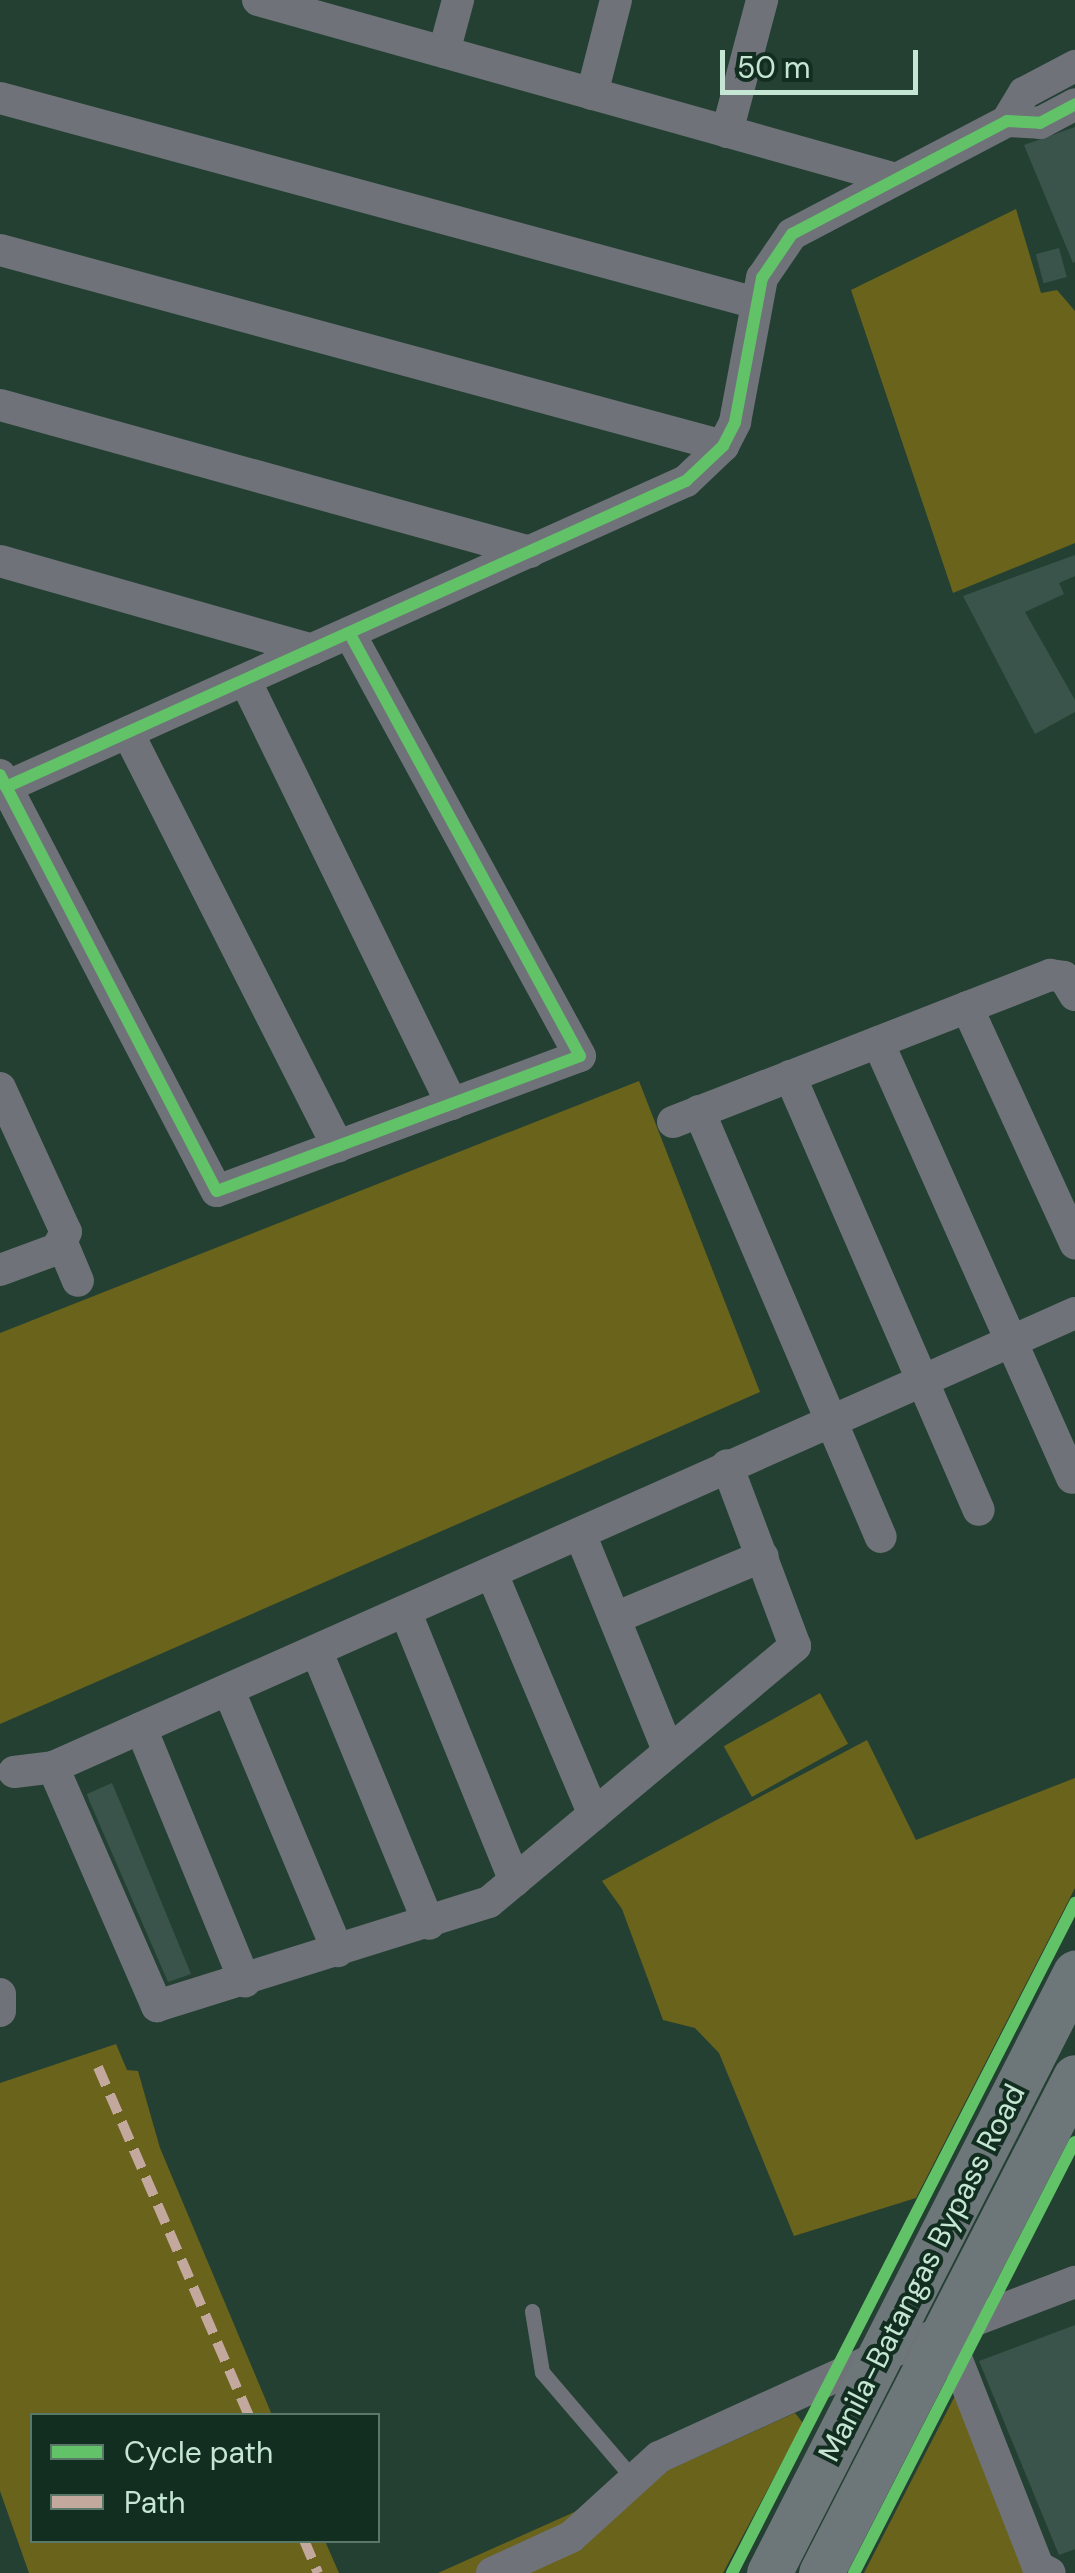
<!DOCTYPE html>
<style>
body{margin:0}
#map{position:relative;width:1075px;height:2573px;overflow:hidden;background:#244033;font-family:"DM Sans",sans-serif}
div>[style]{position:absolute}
.green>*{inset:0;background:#69631c;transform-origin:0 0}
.building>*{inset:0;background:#3a544c;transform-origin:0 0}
.service>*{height:15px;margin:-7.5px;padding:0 7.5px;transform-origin:7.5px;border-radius:7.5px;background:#6f7379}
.minor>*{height:32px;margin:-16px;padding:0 16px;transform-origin:16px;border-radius:16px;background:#6f7379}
.secondary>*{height:45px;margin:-22.5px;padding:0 22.5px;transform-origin:22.5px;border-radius:22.5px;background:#6d7679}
.quiet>*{height:10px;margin-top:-5px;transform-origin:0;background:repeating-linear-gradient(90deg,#c3a89e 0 20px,transparent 0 30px)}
.cycleway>*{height:12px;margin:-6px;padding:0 6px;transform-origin:6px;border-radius:6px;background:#61c268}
span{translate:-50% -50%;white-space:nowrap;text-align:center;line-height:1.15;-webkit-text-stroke:8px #122e20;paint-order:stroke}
.street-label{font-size:30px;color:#c5e6d3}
.legend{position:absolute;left:30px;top:2413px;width:350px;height:130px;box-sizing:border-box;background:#122e20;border:2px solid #5a7868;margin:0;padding:12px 18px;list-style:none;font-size:30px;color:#c5e6d3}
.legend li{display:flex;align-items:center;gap:20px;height:50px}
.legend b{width:50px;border:2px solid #5a7868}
.scale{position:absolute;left:720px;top:50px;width:198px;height:45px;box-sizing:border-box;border:5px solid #c5e6d3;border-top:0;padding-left:12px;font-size:30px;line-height:35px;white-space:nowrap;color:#c5e6d3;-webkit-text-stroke:8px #122e20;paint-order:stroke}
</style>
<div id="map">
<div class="green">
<i style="clip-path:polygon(1016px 209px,1041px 293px,1057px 290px,1075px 311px,1075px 543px,953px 593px,851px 290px)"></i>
<i style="clip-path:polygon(639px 1081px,760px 1392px,0 1724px,0 1333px)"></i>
<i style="left:820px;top:1693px;width:58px;height:110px;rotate:61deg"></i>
<i style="clip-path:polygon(867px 1740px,916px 1840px,1075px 1778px,1075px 1888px,916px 2198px,794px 2236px,719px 2053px,695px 2028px,663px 2020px,622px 1909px,602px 1881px)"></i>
<i style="clip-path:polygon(116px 2044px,127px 2070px,138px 2071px,160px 2148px,272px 2415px,32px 2416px,32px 2540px,325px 2541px,339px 2573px,29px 2573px,0 2491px,0 2083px)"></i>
<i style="clip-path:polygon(959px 2388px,1027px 2573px,864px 2573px)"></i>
<i style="clip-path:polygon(795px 2413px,803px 2423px,723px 2573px,438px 2573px)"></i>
</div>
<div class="building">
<i style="clip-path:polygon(1075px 127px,1075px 262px,1073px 263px,1024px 145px)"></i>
<i style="left:1059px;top:248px;width:30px;height:24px;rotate:75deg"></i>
<i style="clip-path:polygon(1075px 555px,1075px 576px,1059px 583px,1064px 594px,1025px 612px,1075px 700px,1075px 712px,1035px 734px,963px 596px)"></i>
<i style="clip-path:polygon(112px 1783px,123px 1809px,191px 1974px,168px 1982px,89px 1800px,87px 1794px)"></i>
<i style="clip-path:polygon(1075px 2325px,1075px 2549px,1059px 2555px,979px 2361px)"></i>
</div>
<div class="service">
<i style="left:532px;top:2311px;width:62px;rotate:80.7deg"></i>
<i style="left:542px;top:2372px;width:137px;rotate:49.4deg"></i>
</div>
<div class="minor">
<i style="left:258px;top:0;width:663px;rotate:15.67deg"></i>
<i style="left:444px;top:52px;width:54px;rotate:-74.9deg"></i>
<i style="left:592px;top:94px;width:97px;rotate:-75.7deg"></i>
<i style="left:0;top:98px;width:783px;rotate:15.17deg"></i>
<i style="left:1007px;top:121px;width:33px;rotate:-59deg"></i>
<i style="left:1024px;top:93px;width:58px;rotate:-27.9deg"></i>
<i style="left:727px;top:132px;width:137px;rotate:-75.1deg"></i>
<i style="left:0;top:250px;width:749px;rotate:15.17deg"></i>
<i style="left:0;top:405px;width:550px;rotate:15.5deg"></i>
<i style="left:0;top:561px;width:324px;rotate:15.9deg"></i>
<i style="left:245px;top:680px;width:472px;rotate:64deg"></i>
<i style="left:128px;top:733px;width:464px;rotate:63.1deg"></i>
<i style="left:0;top:775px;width:469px;rotate:62.5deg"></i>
<i style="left:217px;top:1191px;width:387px;rotate:-20.4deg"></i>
<i style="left:580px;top:1056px;width:482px;rotate:-118.6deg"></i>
<i style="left:6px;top:787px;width:746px;rotate:-24.23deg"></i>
<i style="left:686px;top:481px;width:51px;rotate:-43.4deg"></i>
<i style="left:723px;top:446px;width:27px;rotate:-63deg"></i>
<i style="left:735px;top:422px;width:147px;rotate:-79.4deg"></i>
<i style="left:762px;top:278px;width:53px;rotate:-55.7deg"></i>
<i style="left:792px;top:234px;width:243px;rotate:-27.7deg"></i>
<i style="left:1007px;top:121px;width:33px;rotate:3deg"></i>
<i style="left:1040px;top:123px;width:40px;rotate:-28deg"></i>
<i style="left:967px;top:1007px;width:260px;rotate:65.4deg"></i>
<i style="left:878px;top:1042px;width:477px;rotate:66deg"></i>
<i style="left:790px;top:1076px;width:473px;rotate:66.5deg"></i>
<i style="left:0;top:1088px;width:158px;rotate:65.4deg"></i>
<i style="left:66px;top:1232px;width:19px;rotate:118deg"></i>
<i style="left:57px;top:1249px;width:61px;rotate:159.8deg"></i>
<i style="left:699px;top:1111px;width:463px;rotate:66.9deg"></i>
<i style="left:673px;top:1122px;width:405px;rotate:-21.3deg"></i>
<i style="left:1050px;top:975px;width:14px;rotate:8deg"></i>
<i style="left:1064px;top:977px;width:21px;rotate:59deg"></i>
<i style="left:62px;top:1243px;width:41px;rotate:67.2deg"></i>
<i style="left:581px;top:1536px;width:231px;rotate:67.9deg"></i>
<i style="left:493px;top:1576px;width:259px;rotate:67.1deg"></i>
<i style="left:406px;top:1613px;width:289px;rotate:67.9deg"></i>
<i style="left:615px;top:1618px;width:160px;rotate:-22.7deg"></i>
<i style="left:317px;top:1652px;width:294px;rotate:67.6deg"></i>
<i style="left:229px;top:1691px;width:282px;rotate:67.3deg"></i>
<i style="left:141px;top:1728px;width:274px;rotate:67.7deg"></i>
<i style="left:53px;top:1767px;width:261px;rotate:66.5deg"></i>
<i style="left:157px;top:2006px;width:348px;rotate:-17.4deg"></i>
<i style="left:489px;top:1902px;width:399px;rotate:-39.9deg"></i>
<i style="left:795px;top:1646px;width:193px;rotate:-110.6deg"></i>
<i style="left:14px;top:1772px;width:39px;rotate:-7deg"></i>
<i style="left:53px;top:1767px;width:1118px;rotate:-23.95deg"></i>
<i style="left:0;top:1994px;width:17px;rotate:90deg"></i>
<i style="left:946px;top:2332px;width:252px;rotate:68.6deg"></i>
<i style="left:1038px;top:2567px;width:13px;rotate:27deg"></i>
<i style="left:492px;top:2573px;width:87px;rotate:-24.5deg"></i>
<i style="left:571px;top:2537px;width:119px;rotate:-42.3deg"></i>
<i style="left:659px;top:2457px;width:244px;rotate:-24.5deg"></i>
<i style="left:881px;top:2356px;width:208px;rotate:-20.9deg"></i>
</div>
<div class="secondary">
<i style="left:769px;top:2573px;width:674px;rotate:-62.98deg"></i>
<i style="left:821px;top:2573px;width:557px;rotate:-62.88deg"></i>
</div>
<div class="quiet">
<i style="left:98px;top:2067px;width:380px;rotate:66.6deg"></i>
<i style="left:304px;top:2540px;width:36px;rotate:67deg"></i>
</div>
<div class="cycleway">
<i style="left:0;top:775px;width:469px;rotate:62.5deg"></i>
<i style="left:217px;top:1191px;width:387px;rotate:-20.4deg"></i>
<i style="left:580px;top:1056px;width:482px;rotate:-118.6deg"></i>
<i style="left:6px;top:787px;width:746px;rotate:-24.23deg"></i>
<i style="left:686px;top:481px;width:51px;rotate:-43.4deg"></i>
<i style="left:723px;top:446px;width:27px;rotate:-63deg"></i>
<i style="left:735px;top:422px;width:147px;rotate:-79.4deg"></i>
<i style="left:762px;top:278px;width:53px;rotate:-55.7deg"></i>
<i style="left:792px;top:234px;width:243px;rotate:-27.7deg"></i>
<i style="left:1007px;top:121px;width:33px;rotate:3deg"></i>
<i style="left:1040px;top:123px;width:40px;rotate:-28deg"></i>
<i style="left:732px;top:2573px;width:753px;rotate:-62.89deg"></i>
<i style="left:854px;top:2573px;width:484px;rotate:-62.9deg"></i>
</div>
<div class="street-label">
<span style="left:922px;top:2273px;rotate:-63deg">Manila-Batangas Bypass Road</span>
</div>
<ul class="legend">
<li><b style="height:12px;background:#61c268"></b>Cycle path</li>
<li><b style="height:12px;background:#c3a89e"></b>Path</li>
</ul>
<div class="scale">50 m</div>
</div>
